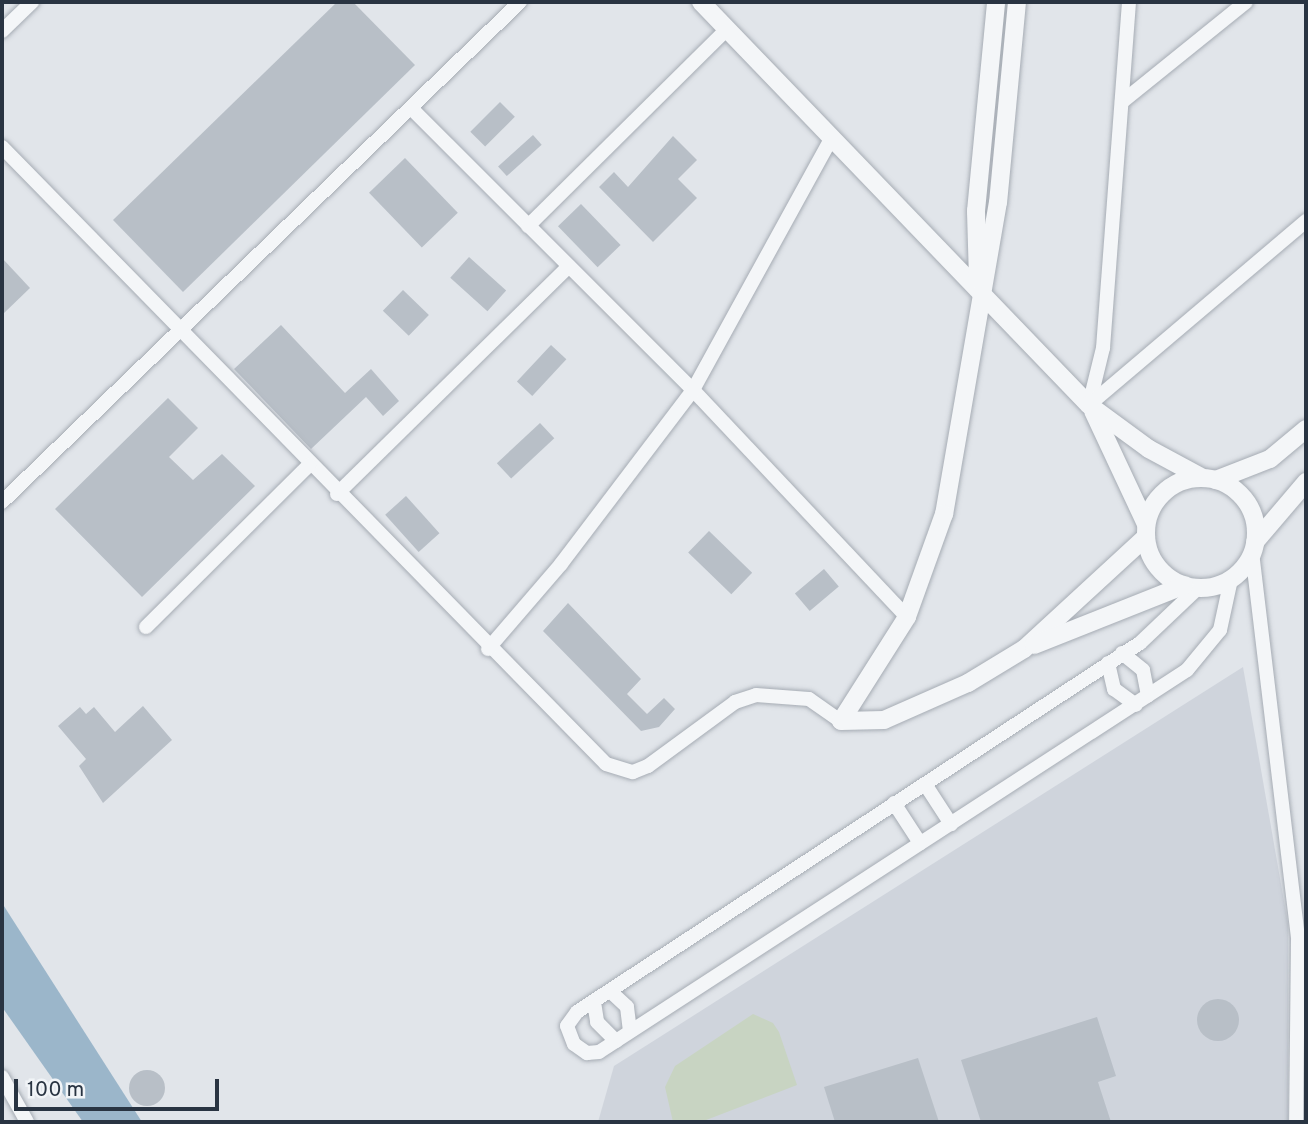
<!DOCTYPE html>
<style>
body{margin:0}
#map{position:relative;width:1308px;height:1124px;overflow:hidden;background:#e1e5ea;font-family:Overpass,sans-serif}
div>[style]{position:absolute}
.built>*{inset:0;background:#cfd4dc}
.green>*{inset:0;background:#c8d4c2}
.water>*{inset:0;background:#9bb6ca}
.building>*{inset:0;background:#b8bfc7;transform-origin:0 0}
.round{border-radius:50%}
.roads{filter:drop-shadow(0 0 2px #a6acb4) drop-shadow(0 0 2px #a6acb4)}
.minor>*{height:14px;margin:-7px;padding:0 7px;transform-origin:7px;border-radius:7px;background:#f4f6f8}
.tertiary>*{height:18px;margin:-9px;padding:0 9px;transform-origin:9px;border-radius:9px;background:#f4f6f8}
.tertiary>.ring{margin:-9px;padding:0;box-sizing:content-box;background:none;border:18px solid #f4f6f8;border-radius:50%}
span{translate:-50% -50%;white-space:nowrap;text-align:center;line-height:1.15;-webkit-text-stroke:6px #f1f4f7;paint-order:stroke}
.frame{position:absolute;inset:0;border:4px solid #293442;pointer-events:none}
.scale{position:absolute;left:14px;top:1079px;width:205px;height:32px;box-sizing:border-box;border:4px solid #293442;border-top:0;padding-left:9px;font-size:21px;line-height:24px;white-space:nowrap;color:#293442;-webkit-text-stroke:5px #f1f4f7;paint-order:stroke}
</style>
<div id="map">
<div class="built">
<i style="clip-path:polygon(1243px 667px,1288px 924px,1288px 1122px,598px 1122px,614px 1066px)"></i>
</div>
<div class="green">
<i style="clip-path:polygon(753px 1014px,773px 1023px,779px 1032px,797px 1085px,701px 1122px,673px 1122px,665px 1087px,675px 1066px)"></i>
</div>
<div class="water">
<i style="clip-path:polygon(2px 903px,142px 1122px,83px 1122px,2px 1007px)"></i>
</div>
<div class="building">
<i style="clip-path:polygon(337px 2px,353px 2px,415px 65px,183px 292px,113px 220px)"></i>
<i style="left:500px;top:102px;width:21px;height:42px;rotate:45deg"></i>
<i style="left:533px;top:135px;width:13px;height:47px;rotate:48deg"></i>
<i style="clip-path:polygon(673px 136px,697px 160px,678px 179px,697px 198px,653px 242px,599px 187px,614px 172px,628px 187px)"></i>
<i style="left:405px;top:158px;width:76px;height:50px;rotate:46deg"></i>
<i style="left:581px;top:204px;width:57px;height:32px;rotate:46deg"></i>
<i style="left:469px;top:257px;width:50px;height:28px;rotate:42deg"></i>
<i style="clip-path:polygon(2px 258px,30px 288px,2px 315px)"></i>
<i style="left:403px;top:290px;width:36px;height:29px;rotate:44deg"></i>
<i style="clip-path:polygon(281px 325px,345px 393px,371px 369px,399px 401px,383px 416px,366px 397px,311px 449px,234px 369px)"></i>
<i style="left:551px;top:345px;width:21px;height:50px;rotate:43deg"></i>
<i style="clip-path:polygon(168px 398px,198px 428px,169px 457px,193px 480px,222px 454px,255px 486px,142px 597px,55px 509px)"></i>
<i style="left:540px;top:423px;width:21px;height:59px;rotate:47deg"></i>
<i style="left:406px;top:496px;width:50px;height:28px;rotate:48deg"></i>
<i style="left:709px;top:531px;width:60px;height:30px;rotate:44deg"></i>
<i style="left:824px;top:569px;width:23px;height:38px;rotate:50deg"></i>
<i style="clip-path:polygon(568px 603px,641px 679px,627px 694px,647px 714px,664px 698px,675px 709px,659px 727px,641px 731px,543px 631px)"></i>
<i style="clip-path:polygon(143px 706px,172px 740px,103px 803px,79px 766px,86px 759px,58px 726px,80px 707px,86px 714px,94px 707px,115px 732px)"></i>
<i class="round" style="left:1197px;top:999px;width:42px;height:42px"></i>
<i style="clip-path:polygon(1097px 1017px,1116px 1076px,1098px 1082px,1111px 1122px,981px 1122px,961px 1060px)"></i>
<i style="clip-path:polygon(918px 1058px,939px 1122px,835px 1122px,824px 1087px)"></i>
<i class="round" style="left:129px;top:1070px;width:36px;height:36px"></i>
</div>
<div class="roads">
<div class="minor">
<i style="left:2px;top:31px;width:42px;rotate:-44deg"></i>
<i style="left:1122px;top:102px;width:159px;rotate:-38.9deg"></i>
<i style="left:411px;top:108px;width:399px;rotate:45deg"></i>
<i style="left:693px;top:390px;width:312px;rotate:46.7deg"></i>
<i style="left:2px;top:147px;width:863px;rotate:45.61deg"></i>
<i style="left:606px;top:764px;width:28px;rotate:17deg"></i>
<i style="left:633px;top:772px;width:16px;rotate:-22deg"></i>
<i style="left:648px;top:766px;width:108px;rotate:-36.3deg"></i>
<i style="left:735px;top:702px;width:22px;rotate:-18deg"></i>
<i style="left:756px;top:695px;width:53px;rotate:4.3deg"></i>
<i style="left:809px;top:699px;width:39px;rotate:35deg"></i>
<i style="left:528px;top:226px;width:280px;rotate:-44.7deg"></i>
<i style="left:1089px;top:405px;width:59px;rotate:-76.2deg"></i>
<i style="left:1103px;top:348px;width:347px;rotate:-85.7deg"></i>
<i style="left:1089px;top:405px;width:285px;rotate:-40.3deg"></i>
<i style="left:337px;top:494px;width:325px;rotate:-44.5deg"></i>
<i style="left:2px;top:502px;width:720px;rotate:-43.99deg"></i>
<i style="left:1252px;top:552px;width:391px;rotate:83.2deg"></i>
<i style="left:1298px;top:940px;width:182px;rotate:90.6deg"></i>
<i style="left:1198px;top:588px;width:80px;rotate:136.5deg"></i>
<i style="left:1140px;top:643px;width:673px;rotate:146.76deg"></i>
<i style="left:577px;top:1012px;width:17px;rotate:126deg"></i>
<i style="left:567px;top:1026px;width:19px;rotate:69deg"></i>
<i style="left:574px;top:1044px;width:16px;rotate:35deg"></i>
<i style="left:587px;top:1053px;width:12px;rotate:-5deg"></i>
<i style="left:599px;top:1052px;width:701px;rotate:-33.01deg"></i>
<i style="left:1187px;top:670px;width:52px;rotate:-50.5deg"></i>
<i style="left:1220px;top:630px;width:52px;rotate:-77.8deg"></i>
<i style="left:146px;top:627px;width:230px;rotate:-44.8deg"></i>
<i style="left:488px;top:649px;width:112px;rotate:-49.3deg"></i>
<i style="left:561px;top:564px;width:218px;rotate:-52.8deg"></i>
<i style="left:693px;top:390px;width:286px;rotate:-61.2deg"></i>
<i style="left:1122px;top:653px;width:27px;rotate:39deg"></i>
<i style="left:1143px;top:670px;width:26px;rotate:79deg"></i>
<i style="left:1108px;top:663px;width:27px;rotate:77deg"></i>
<i style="left:1114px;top:689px;width:27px;rotate:36deg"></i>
<i style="left:925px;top:784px;width:48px;rotate:57deg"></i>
<i style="left:894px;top:803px;width:48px;rotate:57deg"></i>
<i style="left:610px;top:991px;width:23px;rotate:43deg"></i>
<i style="left:627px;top:1007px;width:24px;rotate:83deg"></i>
<i style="left:594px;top:1002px;width:20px;rotate:81deg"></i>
<i style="left:597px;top:1022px;width:27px;rotate:45deg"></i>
<i style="left:2px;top:1077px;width:51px;rotate:60.9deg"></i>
</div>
<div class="tertiary">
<i style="left:701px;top:2px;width:559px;rotate:46.09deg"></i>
<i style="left:1089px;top:405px;width:74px;rotate:36.3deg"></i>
<i style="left:1149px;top:449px;width:59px;rotate:28.3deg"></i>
<i style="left:1017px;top:2px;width:201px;rotate:95.4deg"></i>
<i style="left:998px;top:202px;width:317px;rotate:99.8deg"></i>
<i style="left:944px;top:514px;width:109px;rotate:109.8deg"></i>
<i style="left:907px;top:617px;width:123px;rotate:122.4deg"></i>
<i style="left:841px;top:721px;width:43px;rotate:-1.3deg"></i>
<i style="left:884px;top:720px;width:92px;rotate:-23.8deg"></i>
<i style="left:968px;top:683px;width:66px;rotate:-31.3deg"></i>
<i style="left:1024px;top:649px;width:166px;rotate:-42.6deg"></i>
<i style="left:978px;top:279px;width:68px;rotate:-91.7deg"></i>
<i style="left:976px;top:211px;width:210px;rotate:-84.5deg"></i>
<i style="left:1093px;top:411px;width:125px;rotate:64.9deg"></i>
<i class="ring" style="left:1146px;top:478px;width:92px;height:92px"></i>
<i style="left:1216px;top:480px;width:58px;rotate:-21.3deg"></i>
<i style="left:1270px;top:459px;width:47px;rotate:-39.8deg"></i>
<i style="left:1255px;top:542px;width:79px;rotate:-49.6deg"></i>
<i style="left:1034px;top:645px;width:162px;rotate:-21.7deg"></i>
</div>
</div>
<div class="frame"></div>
<div class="scale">100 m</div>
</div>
